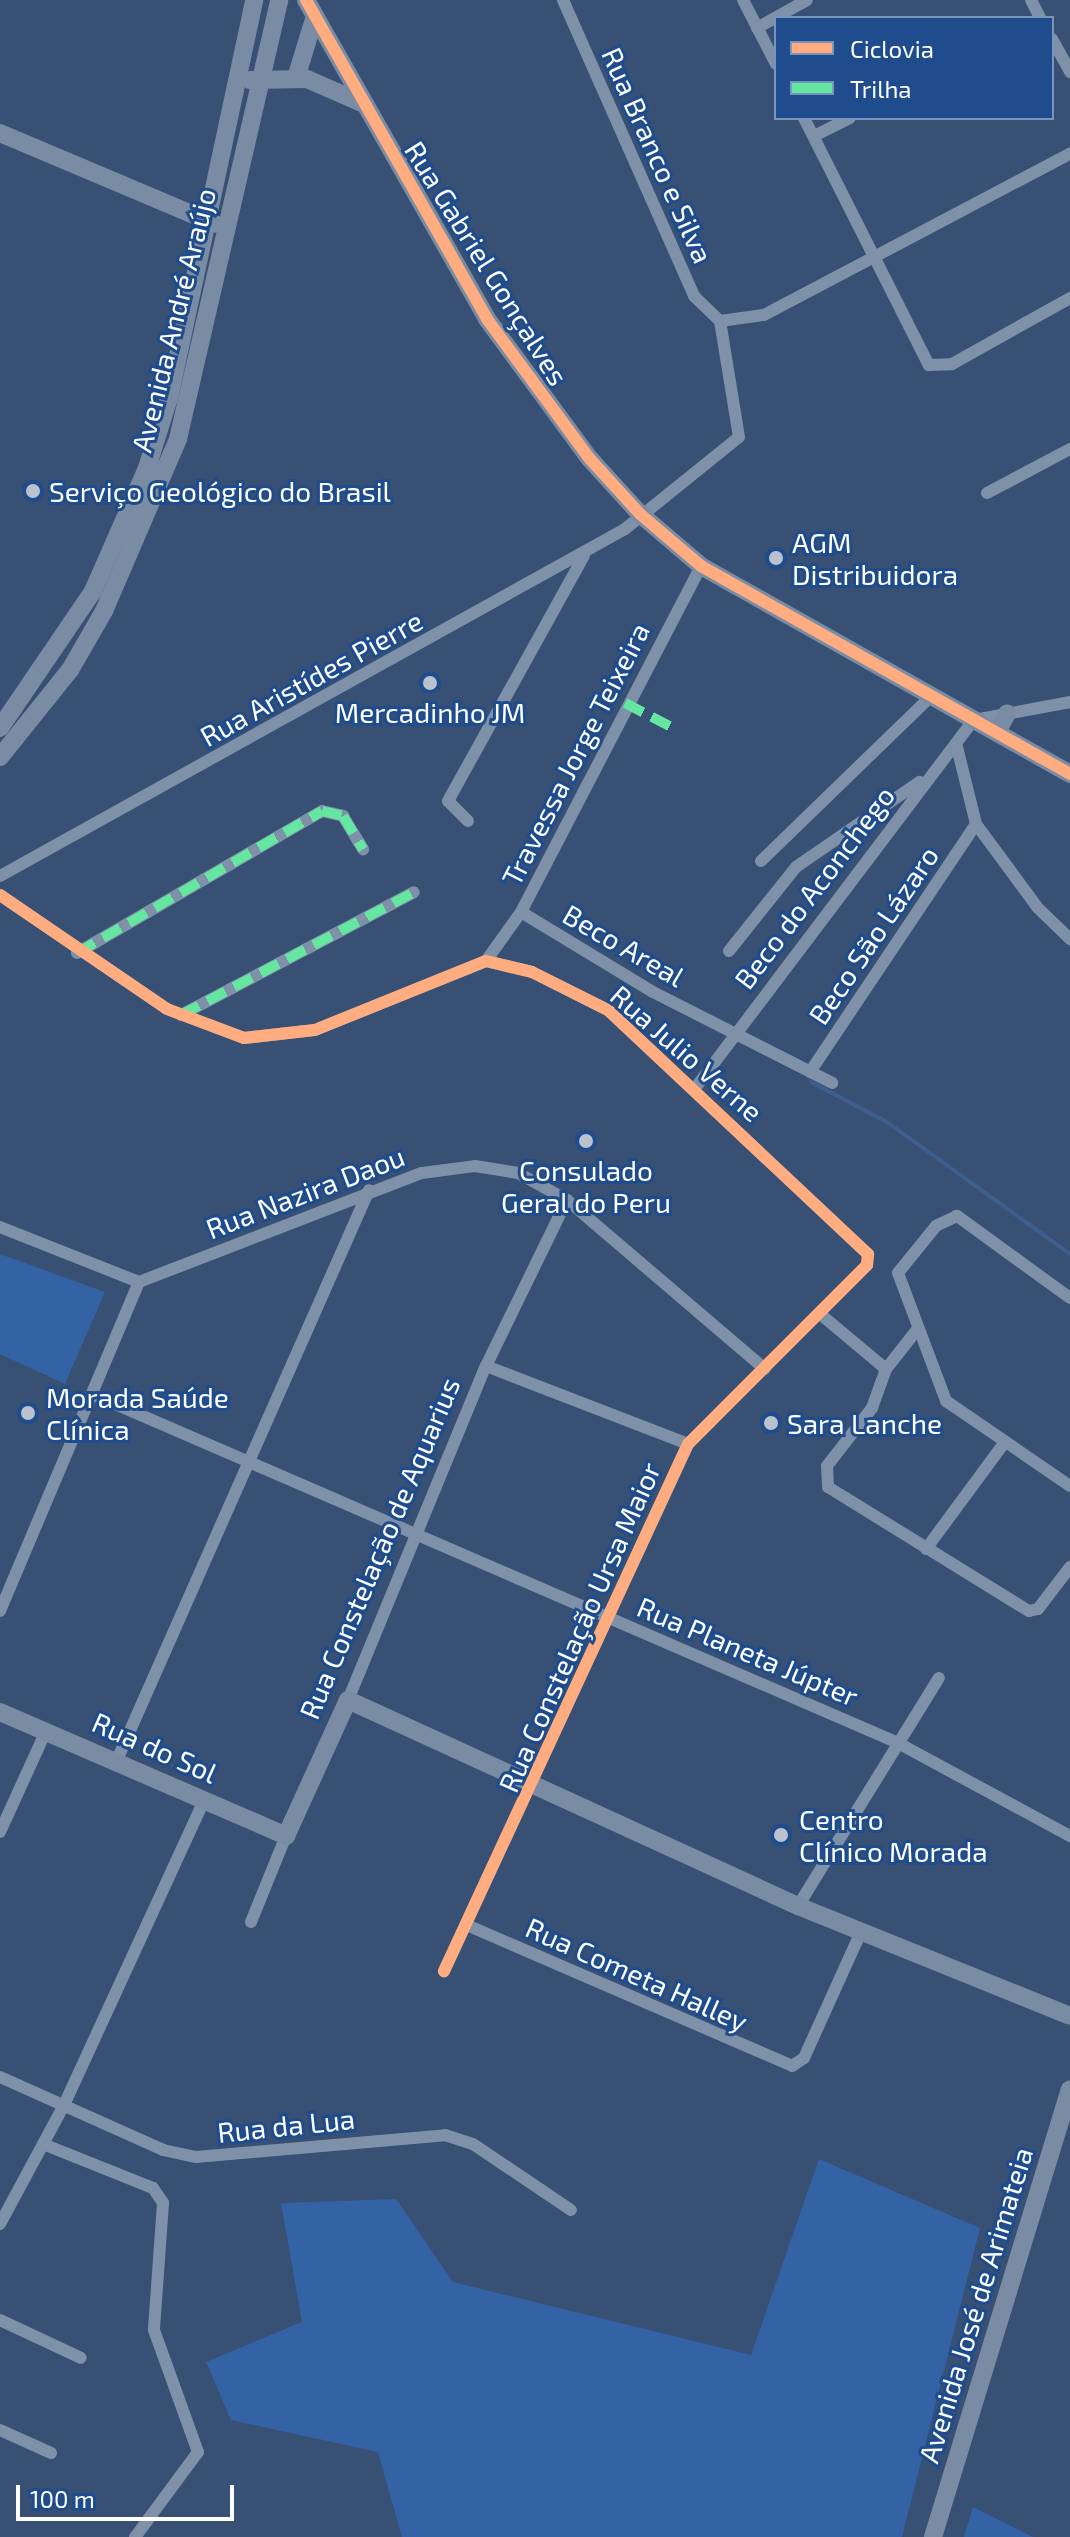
<!DOCTYPE html>
<meta charset="utf-8">
<style>
body{margin:0}
#map{position:relative;width:1070px;height:2537px;overflow:hidden;background:#375074;font-family:"Exo 2",sans-serif}
div>[style]{position:absolute}
.green>*{inset:0;background:#3363a4}
.stream>*{height:4px;margin:-2px;padding:0 2px;transform-origin:2px;border-radius:2px;background:#3e5f8d}
.street>*{height:12px;margin:-6px;padding:0 6px;transform-origin:6px;border-radius:6px;background:#7e91a8}
.secondary>*{height:18px;margin:-9px;padding:0 9px;transform-origin:9px;border-radius:9px;background:#7a8ca4}
.quiet>*{height:10px;margin-top:-5px;transform-origin:0;background:repeating-linear-gradient(90deg,#66e7a1 0 20px,transparent 0 30px)}
.cycleway>*{height:12px;margin:-6px;padding:0 6px;transform-origin:6px;border-radius:6px;background:#ffac80}
.dots>*{width:22px;height:22px;translate:-50% -50%;box-sizing:border-box;border:4px solid #1e4c8d;border-radius:50%}
span{translate:-50% -50%;white-space:nowrap;text-align:center;line-height:1.15;-webkit-text-stroke:6px #1e4c8d;paint-order:stroke}
.street-label{font-size:28px;color:#fff}
.poi-label{font-size:28px;color:#fff}
.left{translate:0 -50%;text-align:left}
.legend{position:absolute;left:774px;top:16px;width:280px;height:104px;box-sizing:border-box;background:#1e4c8d;border:2px solid #7894bb;margin:0;padding:10px 14px;list-style:none;font-size:24px;color:#fff}
.legend li{display:flex;align-items:center;gap:16px;height:40px}
.legend b{width:40px;border:2px solid #7894bb}
.scale{position:absolute;left:16px;top:2485px;width:218px;height:36px;box-sizing:border-box;border:4px solid #fff;border-top:0;padding-left:10px;font-size:24px;line-height:28px;white-space:nowrap;color:#fff;-webkit-text-stroke:6px #1e4c8d;paint-order:stroke}
</style>
<div id="map">
<div class="green">
<i style="clip-path:polygon(0 1254px,105px 1292px,65px 1384px,0 1354px)"></i>
<i style="clip-path:polygon(819px 2159px,980px 2228px,902px 2537px,402px 2537px,378px 2452px,231px 2420px,206px 2362px,302px 2322px,281px 2203px,396px 2199px,453px 2282px,751px 2355px)"></i>
<i style="clip-path:polygon(973px 2507px,1033px 2537px,964px 2537px)"></i>
</div>
<div class="stream">
<i style="left:811px;top:1082px;width:86px;rotate:27.8deg"></i>
<i style="left:887px;top:1122px;width:226px;rotate:35.8deg"></i>
</div>
<div class="street">
<i style="left:563px;top:0;width:324px;rotate:66.1deg"></i>
<i style="left:694px;top:296px;width:36px;rotate:44deg"></i>
<i style="left:743px;top:0;width:72px;rotate:62.7deg"></i>
<i style="left:1031px;top:0;width:20px;rotate:63deg"></i>
<i style="left:757px;top:28px;width:57px;rotate:-29.2deg"></i>
<i style="left:1052px;top:39px;width:38px;rotate:61deg"></i>
<i style="left:804px;top:118px;width:277px;rotate:63.2deg"></i>
<i style="left:929px;top:365px;width:23px;rotate:-2deg"></i>
<i style="left:952px;top:364px;width:135px;rotate:-29.2deg"></i>
<i style="left:814px;top:136px;width:40px;rotate:-26.6deg"></i>
<i style="left:720px;top:321px;width:44px;rotate:-7.8deg"></i>
<i style="left:764px;top:315px;width:346px;rotate:-27.8deg"></i>
<i style="left:987px;top:493px;width:94px;rotate:-27.9deg"></i>
<i style="left:957px;top:747px;width:79px;rotate:76.1deg"></i>
<i style="left:976px;top:824px;width:104px;rotate:53.6deg"></i>
<i style="left:1038px;top:908px;width:45px;rotate:44.1deg"></i>
<i style="left:468px;top:821px;width:28px;rotate:-135deg"></i>
<i style="left:448px;top:801px;width:280px;rotate:-61deg"></i>
<i style="left:761px;top:861px;width:235px;rotate:-44.1deg"></i>
<i style="left:0;top:876px;width:715px;rotate:-29.04deg"></i>
<i style="left:625px;top:529px;width:146px;rotate:-38.9deg"></i>
<i style="left:739px;top:437px;width:118px;rotate:-99.3deg"></i>
<i style="left:0;top:895px;width:202px;rotate:34.3deg"></i>
<i style="left:167px;top:1009px;width:82px;rotate:20.6deg"></i>
<i style="left:244px;top:1038px;width:71px;rotate:-6.4deg"></i>
<i style="left:315px;top:1030px;width:184px;rotate:-22deg"></i>
<i style="left:486px;top:961px;width:47px;rotate:13.4deg"></i>
<i style="left:532px;top:972px;width:85px;rotate:26.6deg"></i>
<i style="left:608px;top:1010px;width:357px;rotate:43.2deg"></i>
<i style="left:868px;top:1254px;width:11px;rotate:95deg"></i>
<i style="left:867px;top:1265px;width:253px;rotate:135deg"></i>
<i style="left:688px;top:1444px;width:581px;rotate:114.84deg"></i>
<i style="left:521px;top:912px;width:154px;rotate:31.2deg"></i>
<i style="left:653px;top:992px;width:201px;rotate:26.9deg"></i>
<i style="left:729px;top:951px;width:107px;rotate:-51.4deg"></i>
<i style="left:796px;top:867px;width:150px;rotate:-34.6deg"></i>
<i style="left:77px;top:953px;width:283px;rotate:-30.1deg"></i>
<i style="left:322px;top:811px;width:22px;rotate:13deg"></i>
<i style="left:343px;top:816px;width:39px;rotate:59deg"></i>
<i style="left:486px;top:961px;width:60px;rotate:-54.5deg"></i>
<i style="left:521px;top:912px;width:390px;rotate:-62.5deg"></i>
<i style="left:181px;top:1015px;width:263px;rotate:-27.8deg"></i>
<i style="left:810px;top:1072px;width:298px;rotate:-56.2deg"></i>
<i style="left:696px;top:1087px;width:460px;rotate:-52.9deg"></i>
<i style="left:974px;top:720px;width:98px;rotate:-10.6deg"></i>
<i style="left:0;top:1227px;width:149px;rotate:21.6deg"></i>
<i style="left:139px;top:1282px;width:303px;rotate:-21.1deg"></i>
<i style="left:422px;top:1173px;width:53px;rotate:-7.5deg"></i>
<i style="left:475px;top:1166px;width:44px;rotate:9.2deg"></i>
<i style="left:518px;top:1173px;width:56px;rotate:28.9deg"></i>
<i style="left:567px;top:1200px;width:260px;rotate:40.5deg"></i>
<i style="left:1070px;top:1298px;width:140px;rotate:-144deg"></i>
<i style="left:957px;top:1216px;width:23px;rotate:155deg"></i>
<i style="left:936px;top:1226px;width:60px;rotate:129deg"></i>
<i style="left:898px;top:1273px;width:137px;rotate:69.4deg"></i>
<i style="left:946px;top:1401px;width:150px;rotate:34.4deg"></i>
<i style="left:819px;top:1313px;width:87px;rotate:39.9deg"></i>
<i style="left:916px;top:1331px;width:48px;rotate:128.3deg"></i>
<i style="left:886px;top:1369px;width:41px;rotate:109.7deg"></i>
<i style="left:872px;top:1408px;width:73px;rotate:127.8deg"></i>
<i style="left:827px;top:1466px;width:21px;rotate:87deg"></i>
<i style="left:828px;top:1487px;width:236px;rotate:31.7deg"></i>
<i style="left:1029px;top:1611px;width:9px;rotate:-13deg"></i>
<i style="left:1038px;top:1609px;width:53px;rotate:-52.7deg"></i>
<i style="left:486px;top:1366px;width:217px;rotate:21.1deg"></i>
<i style="left:92px;top:1394px;width:878px;rotate:23.41deg"></i>
<i style="left:898px;top:1743px;width:196px;rotate:28.4deg"></i>
<i style="left:926px;top:1549px;width:133px;rotate:-53.6deg"></i>
<i style="left:0;top:1611px;width:357px;rotate:-67.1deg"></i>
<i style="left:348px;top:1700px;width:361px;rotate:-67.6deg"></i>
<i style="left:486px;top:1366px;width:185px;rotate:-64deg"></i>
<i style="left:117px;top:1760px;width:623px;rotate:-66.15deg"></i>
<i style="left:0;top:1832px;width:111px;rotate:-65.5deg"></i>
<i style="left:798px;top:1906px;width:268px;rotate:-58.3deg"></i>
<i style="left:251px;top:1922px;width:93px;rotate:-67.9deg"></i>
<i style="left:469px;top:1926px;width:352px;rotate:23.4deg"></i>
<i style="left:792px;top:2066px;width:14px;rotate:-34deg"></i>
<i style="left:804px;top:2058px;width:138px;rotate:-65.7deg"></i>
<i style="left:0;top:2077px;width:179px;rotate:24.1deg"></i>
<i style="left:163px;top:2150px;width:34px;rotate:12deg"></i>
<i style="left:196px;top:2157px;width:250px;rotate:-5deg"></i>
<i style="left:445px;top:2135px;width:29px;rotate:18deg"></i>
<i style="left:473px;top:2144px;width:118px;rotate:34deg"></i>
<i style="left:43px;top:2144px;width:118px;rotate:21.8deg"></i>
<i style="left:153px;top:2188px;width:18px;rotate:56deg"></i>
<i style="left:163px;top:2203px;width:127px;rotate:94.1deg"></i>
<i style="left:154px;top:2330px;width:130px;rotate:70.2deg"></i>
<i style="left:198px;top:2452px;width:106px;rotate:126.5deg"></i>
<i style="left:0;top:2224px;width:135px;rotate:-61.7deg"></i>
<i style="left:64px;top:2105px;width:336px;rotate:-65.3deg"></i>
<i style="left:0;top:2320px;width:89px;rotate:25.1deg"></i>
<i style="left:0;top:2430px;width:56px;rotate:24.3deg"></i>
</div>
<div class="secondary">
<i style="left:306px;top:0;width:367px;rotate:60.4deg"></i>
<i style="left:487px;top:319px;width:174px;rotate:53.7deg"></i>
<i style="left:590px;top:459px;width:74px;rotate:47.7deg"></i>
<i style="left:640px;top:514px;width:80px;rotate:40.4deg"></i>
<i style="left:701px;top:566px;width:424px;rotate:29.4deg"></i>
<i style="left:296px;top:78px;width:65px;rotate:-73deg"></i>
<i style="left:250px;top:80px;width:57px;rotate:-1deg"></i>
<i style="left:307px;top:79px;width:60px;rotate:23.6deg"></i>
<i style="left:0;top:133px;width:233px;rotate:22.9deg"></i>
<i style="left:0;top:728px;width:166px;rotate:-55.8deg"></i>
<i style="left:93px;top:591px;width:134px;rotate:-66.3deg"></i>
<i style="left:147px;top:468px;width:73px;rotate:-72.6deg"></i>
<i style="left:169px;top:398px;width:407px;rotate:-77.9deg"></i>
<i style="left:997px;top:732px;width:21px;rotate:-62deg"></i>
<i style="left:0;top:757px;width:112px;rotate:-51.2deg"></i>
<i style="left:70px;top:670px;width:68px;rotate:-60deg"></i>
<i style="left:104px;top:611px;width:187px;rotate:-66.7deg"></i>
<i style="left:178px;top:439px;width:450px;rotate:-77deg"></i>
<i style="left:0;top:1712px;width:312px;rotate:23.4deg"></i>
<i style="left:286px;top:1836px;width:149px;rotate:-65.5deg"></i>
<i style="left:348px;top:1700px;width:495px;rotate:24.6deg"></i>
<i style="left:798px;top:1906px;width:293px;rotate:22deg"></i>
<i style="left:933px;top:2537px;width:468px;rotate:-73deg"></i>
</div>
<div class="quiet">
<i style="left:625px;top:703px;width:59px;rotate:27.4deg"></i>
<i style="left:77px;top:953px;width:283px;rotate:-30.1deg"></i>
<i style="left:322px;top:811px;width:22px;rotate:13deg"></i>
<i style="left:343px;top:816px;width:39px;rotate:59deg"></i>
<i style="left:181px;top:1015px;width:263px;rotate:-27.8deg"></i>
</div>
<div class="cycleway">
<i style="left:306px;top:0;width:367px;rotate:60.4deg"></i>
<i style="left:487px;top:319px;width:174px;rotate:53.7deg"></i>
<i style="left:590px;top:459px;width:74px;rotate:47.7deg"></i>
<i style="left:640px;top:514px;width:80px;rotate:40.4deg"></i>
<i style="left:701px;top:566px;width:424px;rotate:29.4deg"></i>
<i style="left:0;top:895px;width:202px;rotate:34.3deg"></i>
<i style="left:167px;top:1009px;width:82px;rotate:20.6deg"></i>
<i style="left:244px;top:1038px;width:71px;rotate:-6.4deg"></i>
<i style="left:315px;top:1030px;width:184px;rotate:-22deg"></i>
<i style="left:486px;top:961px;width:47px;rotate:13.4deg"></i>
<i style="left:532px;top:972px;width:85px;rotate:26.6deg"></i>
<i style="left:608px;top:1010px;width:357px;rotate:43.2deg"></i>
<i style="left:868px;top:1254px;width:11px;rotate:95deg"></i>
<i style="left:867px;top:1265px;width:253px;rotate:135deg"></i>
<i style="left:688px;top:1444px;width:581px;rotate:114.84deg"></i>
</div>
<div class="dots">
<i style="left:33px;top:491px;background:#b9c2ce"></i>
<i style="left:776px;top:558px;background:#b9c2ce"></i>
<i style="left:430px;top:683px;background:#b9c2ce"></i>
<i style="left:586px;top:1141px;background:#b9c2ce"></i>
<i style="left:28px;top:1413px;background:#b9c2ce"></i>
<i style="left:771px;top:1423px;background:#b9c2ce"></i>
<i style="left:781px;top:1835px;background:#b9c2ce"></i>
</div>
<div class="street-label">
<span style="left:658px;top:155px;rotate:66deg">Rua Branco e Silva</span>
<span style="left:487px;top:263px;rotate:58deg">Rua Gabriel Gonçalves</span>
<span style="left:173px;top:320px;rotate:-76deg">Avenida André Araújo</span>
<span style="left:311px;top:678px;rotate:-29deg">Rua Aristídes Pierre</span>
<span style="left:575px;top:754px;rotate:-63deg">Travessa Jorge Teixeira</span>
<span style="left:814px;top:887px;rotate:-53deg">Beco do Aconchego</span>
<span style="left:873px;top:935px;rotate:-56deg">Beco São Lázaro</span>
<span style="left:624px;top:945px;rotate:30deg">Beco Areal</span>
<span style="left:687px;top:1053px;rotate:41deg">Rua Julio Verne</span>
<span style="left:305px;top:1192px;rotate:-21deg">Rua Nazira Daou</span>
<span style="left:379px;top:1548px;rotate:-67deg">Rua Constelação de Aquarius</span>
<span style="left:579px;top:1627px;rotate:-66deg">Rua Constelação Ursa Maior</span>
<span style="left:748px;top:1651px;rotate:23deg">Rua Planeta Júpter</span>
<span style="left:155px;top:1747px;rotate:24deg">Rua do Sol</span>
<span style="left:637px;top:1974px;rotate:24deg">Rua Cometa Halley</span>
<span style="left:286px;top:2125px;rotate:-6deg">Rua da Lua</span>
<span style="left:975px;top:2305px;rotate:-73deg">Avenida José de Arimateia</span>
</div>
<div class="poi-label">
<span class="left" style="left:49px;top:491px">Serviço Geológico do Brasil</span>
<span class="left" style="left:792px;top:558px">AGM<br>Distribuidora</span>
<span style="left:430px;top:712px">Mercadinho JM</span>
<span style="left:586px;top:1186px">Consulado<br>Geral do Peru</span>
<span class="left" style="left:46px;top:1413px">Morada Saúde<br>Clínica</span>
<span class="left" style="left:787px;top:1423px">Sara Lanche</span>
<span class="left" style="left:799px;top:1835px">Centro<br>Clínico Morada</span>
</div>
<ul class="legend">
<li><b style="height:10px;background:#ffac80"></b>Ciclovia</li>
<li><b style="height:10px;background:#66e7a1"></b>Trilha</li>
</ul>
<div class="scale">100 m</div>
</div>
